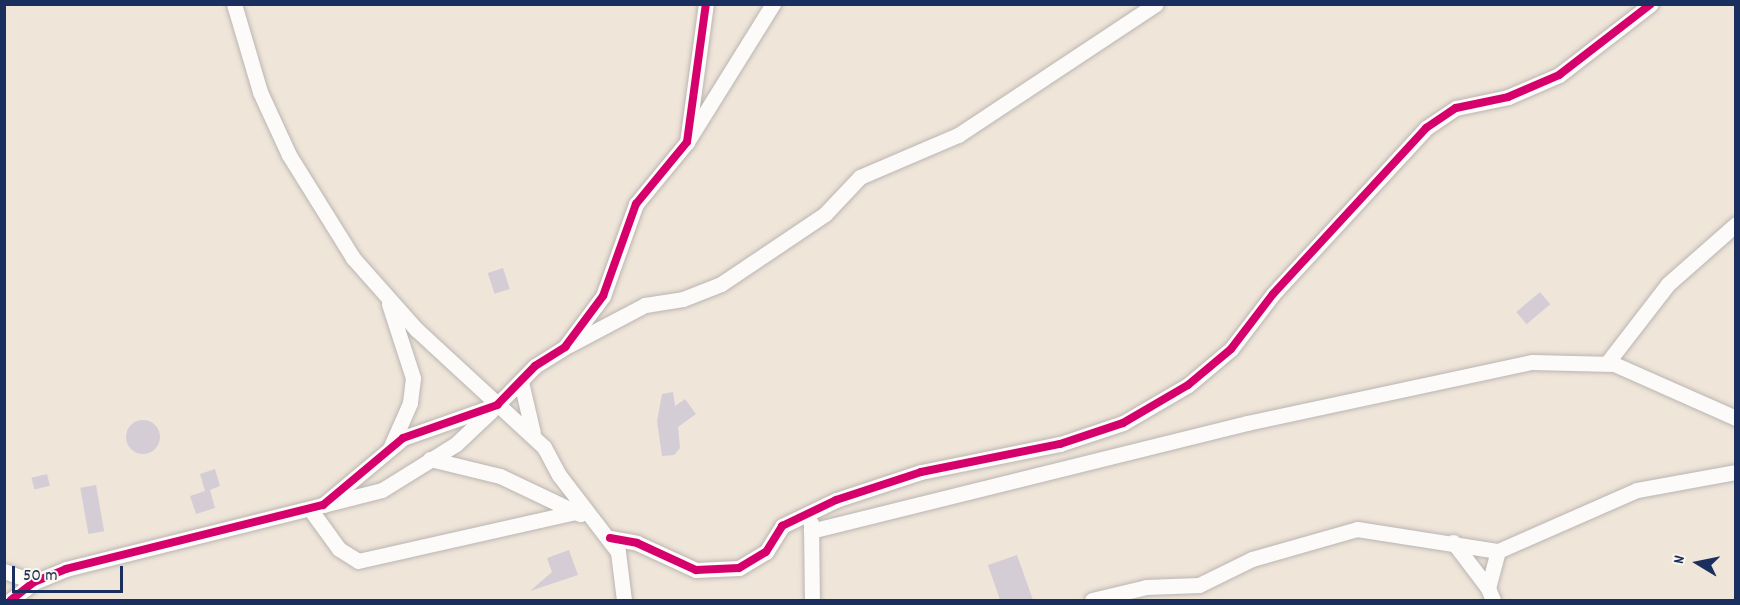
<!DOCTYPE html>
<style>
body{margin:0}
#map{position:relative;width:1740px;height:605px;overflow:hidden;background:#efe5d9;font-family:Dekko,sans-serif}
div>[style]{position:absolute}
.building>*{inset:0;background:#d5cdd6;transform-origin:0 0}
.round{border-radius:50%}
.roads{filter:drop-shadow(0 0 2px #bab5b2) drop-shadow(0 0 2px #bab5b2)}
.minor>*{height:15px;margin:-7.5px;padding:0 7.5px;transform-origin:7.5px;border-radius:7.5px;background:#fdfbf9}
.cycleway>*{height:8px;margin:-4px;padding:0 4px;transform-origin:4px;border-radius:4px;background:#d6006c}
span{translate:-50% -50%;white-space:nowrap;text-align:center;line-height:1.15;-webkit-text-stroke:6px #fbf7ec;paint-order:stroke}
.frame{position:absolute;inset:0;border:6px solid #1b2f5e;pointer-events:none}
.north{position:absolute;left:1668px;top:533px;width:60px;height:60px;-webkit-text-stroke:4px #fbf7ec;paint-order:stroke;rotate:280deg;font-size:16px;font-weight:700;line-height:24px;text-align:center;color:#1b2f5e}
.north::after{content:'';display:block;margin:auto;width:21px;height:27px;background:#1b2f5e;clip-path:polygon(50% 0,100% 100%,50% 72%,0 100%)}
.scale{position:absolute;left:12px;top:566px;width:111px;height:27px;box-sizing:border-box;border:3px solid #1b2f5e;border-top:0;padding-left:8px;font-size:18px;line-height:21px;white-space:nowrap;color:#1b2f5e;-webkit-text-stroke:4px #fbf7ec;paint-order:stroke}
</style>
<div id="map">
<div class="building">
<i style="left:503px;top:268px;width:22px;height:16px;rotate:72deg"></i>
<i style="left:1540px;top:292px;width:16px;height:31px;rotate:50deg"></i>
<i style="clip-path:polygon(673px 392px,675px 406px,685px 399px,696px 414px,678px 427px,680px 448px,674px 455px,662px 456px,657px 421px,662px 394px)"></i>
<i class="round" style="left:126px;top:420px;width:34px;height:34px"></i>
<i style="clip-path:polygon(215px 469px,220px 486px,210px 490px,215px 508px,196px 514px,190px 496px,205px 491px,200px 474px)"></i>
<i style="left:47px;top:474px;width:12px;height:16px;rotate:76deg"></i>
<i style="left:96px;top:485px;width:47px;height:16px;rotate:80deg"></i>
<i style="clip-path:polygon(569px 550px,578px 575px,530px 591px,552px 572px,547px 558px)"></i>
<i style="clip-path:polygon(1017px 555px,1033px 600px,1000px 600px,988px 565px)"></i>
</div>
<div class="roads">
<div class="minor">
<i style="left:234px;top:4px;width:92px;rotate:73.5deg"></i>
<i style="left:260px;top:92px;width:69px;rotate:65.3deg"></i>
<i style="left:289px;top:155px;width:121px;rotate:58.1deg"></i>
<i style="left:353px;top:258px;width:95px;rotate:48.4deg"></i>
<i style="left:416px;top:329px;width:174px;rotate:42.7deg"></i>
<i style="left:544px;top:447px;width:32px;rotate:62deg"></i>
<i style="left:559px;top:475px;width:97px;rotate:52.5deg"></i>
<i style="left:618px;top:552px;width:48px;rotate:82.9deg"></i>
<i style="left:687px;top:142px;width:163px;rotate:-58.1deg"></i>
<i style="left:389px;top:304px;width:78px;rotate:72deg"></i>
<i style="left:413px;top:378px;width:25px;rotate:97deg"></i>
<i style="left:410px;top:403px;width:47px;rotate:113.8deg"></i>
<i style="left:569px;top:345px;width:86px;rotate:-27.8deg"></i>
<i style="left:645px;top:305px;width:38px;rotate:-9deg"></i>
<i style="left:683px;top:299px;width:41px;rotate:-21.5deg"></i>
<i style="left:721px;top:284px;width:125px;rotate:-33.9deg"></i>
<i style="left:825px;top:214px;width:51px;rotate:-46.6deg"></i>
<i style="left:860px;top:177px;width:107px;rotate:-23.2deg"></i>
<i style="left:958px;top:135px;width:237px;rotate:-33.5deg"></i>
<i style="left:1607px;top:363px;width:100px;rotate:-52.3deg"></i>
<i style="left:1668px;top:284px;width:91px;rotate:-41.4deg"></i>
<i style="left:521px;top:382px;width:52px;rotate:76.8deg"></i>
<i style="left:430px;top:459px;width:72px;rotate:13.7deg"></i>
<i style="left:500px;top:476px;width:89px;rotate:25.4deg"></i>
<i style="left:323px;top:505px;width:61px;rotate:-14.3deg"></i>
<i style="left:382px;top:490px;width:87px;rotate:-31.9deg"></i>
<i style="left:456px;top:444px;width:48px;rotate:-43.3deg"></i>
<i style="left:310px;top:509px;width:49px;rotate:54.1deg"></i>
<i style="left:339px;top:549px;width:22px;rotate:32deg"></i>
<i style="left:358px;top:561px;width:222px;rotate:-12.7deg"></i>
<i style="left:811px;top:523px;width:77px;rotate:89.3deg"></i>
<i style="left:811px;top:531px;width:449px;rotate:-13.9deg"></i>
<i style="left:1247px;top:423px;width:291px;rotate:-12.1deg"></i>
<i style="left:1532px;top:362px;width:82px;rotate:1.4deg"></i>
<i style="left:1614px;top:364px;width:133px;rotate:23.9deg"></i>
<i style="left:610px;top:538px;width:27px;rotate:10deg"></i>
<i style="left:637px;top:543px;width:65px;rotate:24.6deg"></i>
<i style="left:696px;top:570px;width:43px;rotate:-2.7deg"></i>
<i style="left:739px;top:568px;width:31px;rotate:-31deg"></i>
<i style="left:766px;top:552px;width:31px;rotate:-58deg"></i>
<i style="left:782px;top:526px;width:60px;rotate:-25.7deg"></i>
<i style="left:836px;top:500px;width:89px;rotate:-18.2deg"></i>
<i style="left:921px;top:472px;width:142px;rotate:-11.4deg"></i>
<i style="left:1060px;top:444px;width:66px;rotate:-18.4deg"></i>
<i style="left:1123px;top:423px;width:75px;rotate:-30.3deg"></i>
<i style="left:1188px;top:385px;width:56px;rotate:-39.9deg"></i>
<i style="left:1231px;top:349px;width:69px;rotate:-52.6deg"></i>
<i style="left:1273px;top:294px;width:226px;rotate:-47.3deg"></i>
<i style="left:1426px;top:128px;width:36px;rotate:-34deg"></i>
<i style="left:1456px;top:108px;width:53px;rotate:-11.9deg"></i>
<i style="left:1508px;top:97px;width:56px;rotate:-23.3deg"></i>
<i style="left:1559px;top:75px;width:116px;rotate:-37.7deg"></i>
<i style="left:1453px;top:542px;width:58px;rotate:52.7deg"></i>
<i style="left:4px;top:571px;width:32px;rotate:20deg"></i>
<i style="left:11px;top:600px;width:29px;rotate:-38deg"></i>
<i style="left:34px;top:582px;width:35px;rotate:-22deg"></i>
<i style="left:66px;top:569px;width:265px;rotate:-14deg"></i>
<i style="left:323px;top:505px;width:104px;rotate:-39.9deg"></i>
<i style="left:403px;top:438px;width:100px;rotate:-19.3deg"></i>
<i style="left:497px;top:405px;width:54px;rotate:-45.7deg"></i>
<i style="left:535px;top:366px;width:36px;rotate:-32deg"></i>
<i style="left:565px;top:347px;width:64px;rotate:-53.3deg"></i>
<i style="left:603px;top:296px;width:98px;rotate:-70.3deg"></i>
<i style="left:636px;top:204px;width:80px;rotate:-50.6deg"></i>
<i style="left:687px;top:142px;width:139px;rotate:-82.2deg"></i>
<i style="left:1092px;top:600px;width:56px;rotate:-13.5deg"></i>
<i style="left:1146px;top:587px;width:53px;rotate:-2.2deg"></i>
<i style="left:1199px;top:585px;width:59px;rotate:-26.1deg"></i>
<i style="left:1252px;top:559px;width:109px;rotate:-15.9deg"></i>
<i style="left:1357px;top:529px;width:143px;rotate:8.9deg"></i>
<i style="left:1498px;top:551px;width:152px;rotate:-23.7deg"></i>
<i style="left:1637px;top:490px;width:101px;rotate:-10.3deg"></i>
<i style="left:1493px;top:600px;width:13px;rotate:-113deg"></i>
<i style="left:1488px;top:588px;width:38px;rotate:-75deg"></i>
</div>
</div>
<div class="cycleway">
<i style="left:610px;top:538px;width:27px;rotate:10deg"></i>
<i style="left:637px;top:543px;width:65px;rotate:24.6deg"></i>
<i style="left:696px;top:570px;width:43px;rotate:-2.7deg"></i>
<i style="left:739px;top:568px;width:31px;rotate:-31deg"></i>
<i style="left:766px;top:552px;width:31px;rotate:-58deg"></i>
<i style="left:782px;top:526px;width:60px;rotate:-25.7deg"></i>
<i style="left:836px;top:500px;width:89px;rotate:-18.2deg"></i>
<i style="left:921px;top:472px;width:142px;rotate:-11.4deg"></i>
<i style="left:1060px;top:444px;width:66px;rotate:-18.4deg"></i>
<i style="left:1123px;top:423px;width:75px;rotate:-30.3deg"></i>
<i style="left:1188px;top:385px;width:56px;rotate:-39.9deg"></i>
<i style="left:1231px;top:349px;width:69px;rotate:-52.6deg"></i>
<i style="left:1273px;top:294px;width:226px;rotate:-47.3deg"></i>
<i style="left:1426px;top:128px;width:36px;rotate:-34deg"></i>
<i style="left:1456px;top:108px;width:53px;rotate:-11.9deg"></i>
<i style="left:1508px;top:97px;width:56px;rotate:-23.3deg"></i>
<i style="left:1559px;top:75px;width:116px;rotate:-37.7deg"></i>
<i style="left:11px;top:600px;width:29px;rotate:-38deg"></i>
<i style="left:34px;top:582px;width:35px;rotate:-22deg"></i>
<i style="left:66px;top:569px;width:265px;rotate:-14deg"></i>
<i style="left:323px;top:505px;width:104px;rotate:-39.9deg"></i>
<i style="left:403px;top:438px;width:100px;rotate:-19.3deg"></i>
<i style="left:497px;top:405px;width:54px;rotate:-45.7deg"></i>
<i style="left:535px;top:366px;width:36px;rotate:-32deg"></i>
<i style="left:565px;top:347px;width:64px;rotate:-53.3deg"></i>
<i style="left:603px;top:296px;width:98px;rotate:-70.3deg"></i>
<i style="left:636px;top:204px;width:80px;rotate:-50.6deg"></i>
<i style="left:687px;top:142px;width:139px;rotate:-82.2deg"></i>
</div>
<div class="frame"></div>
<div class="north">N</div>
<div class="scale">50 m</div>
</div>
